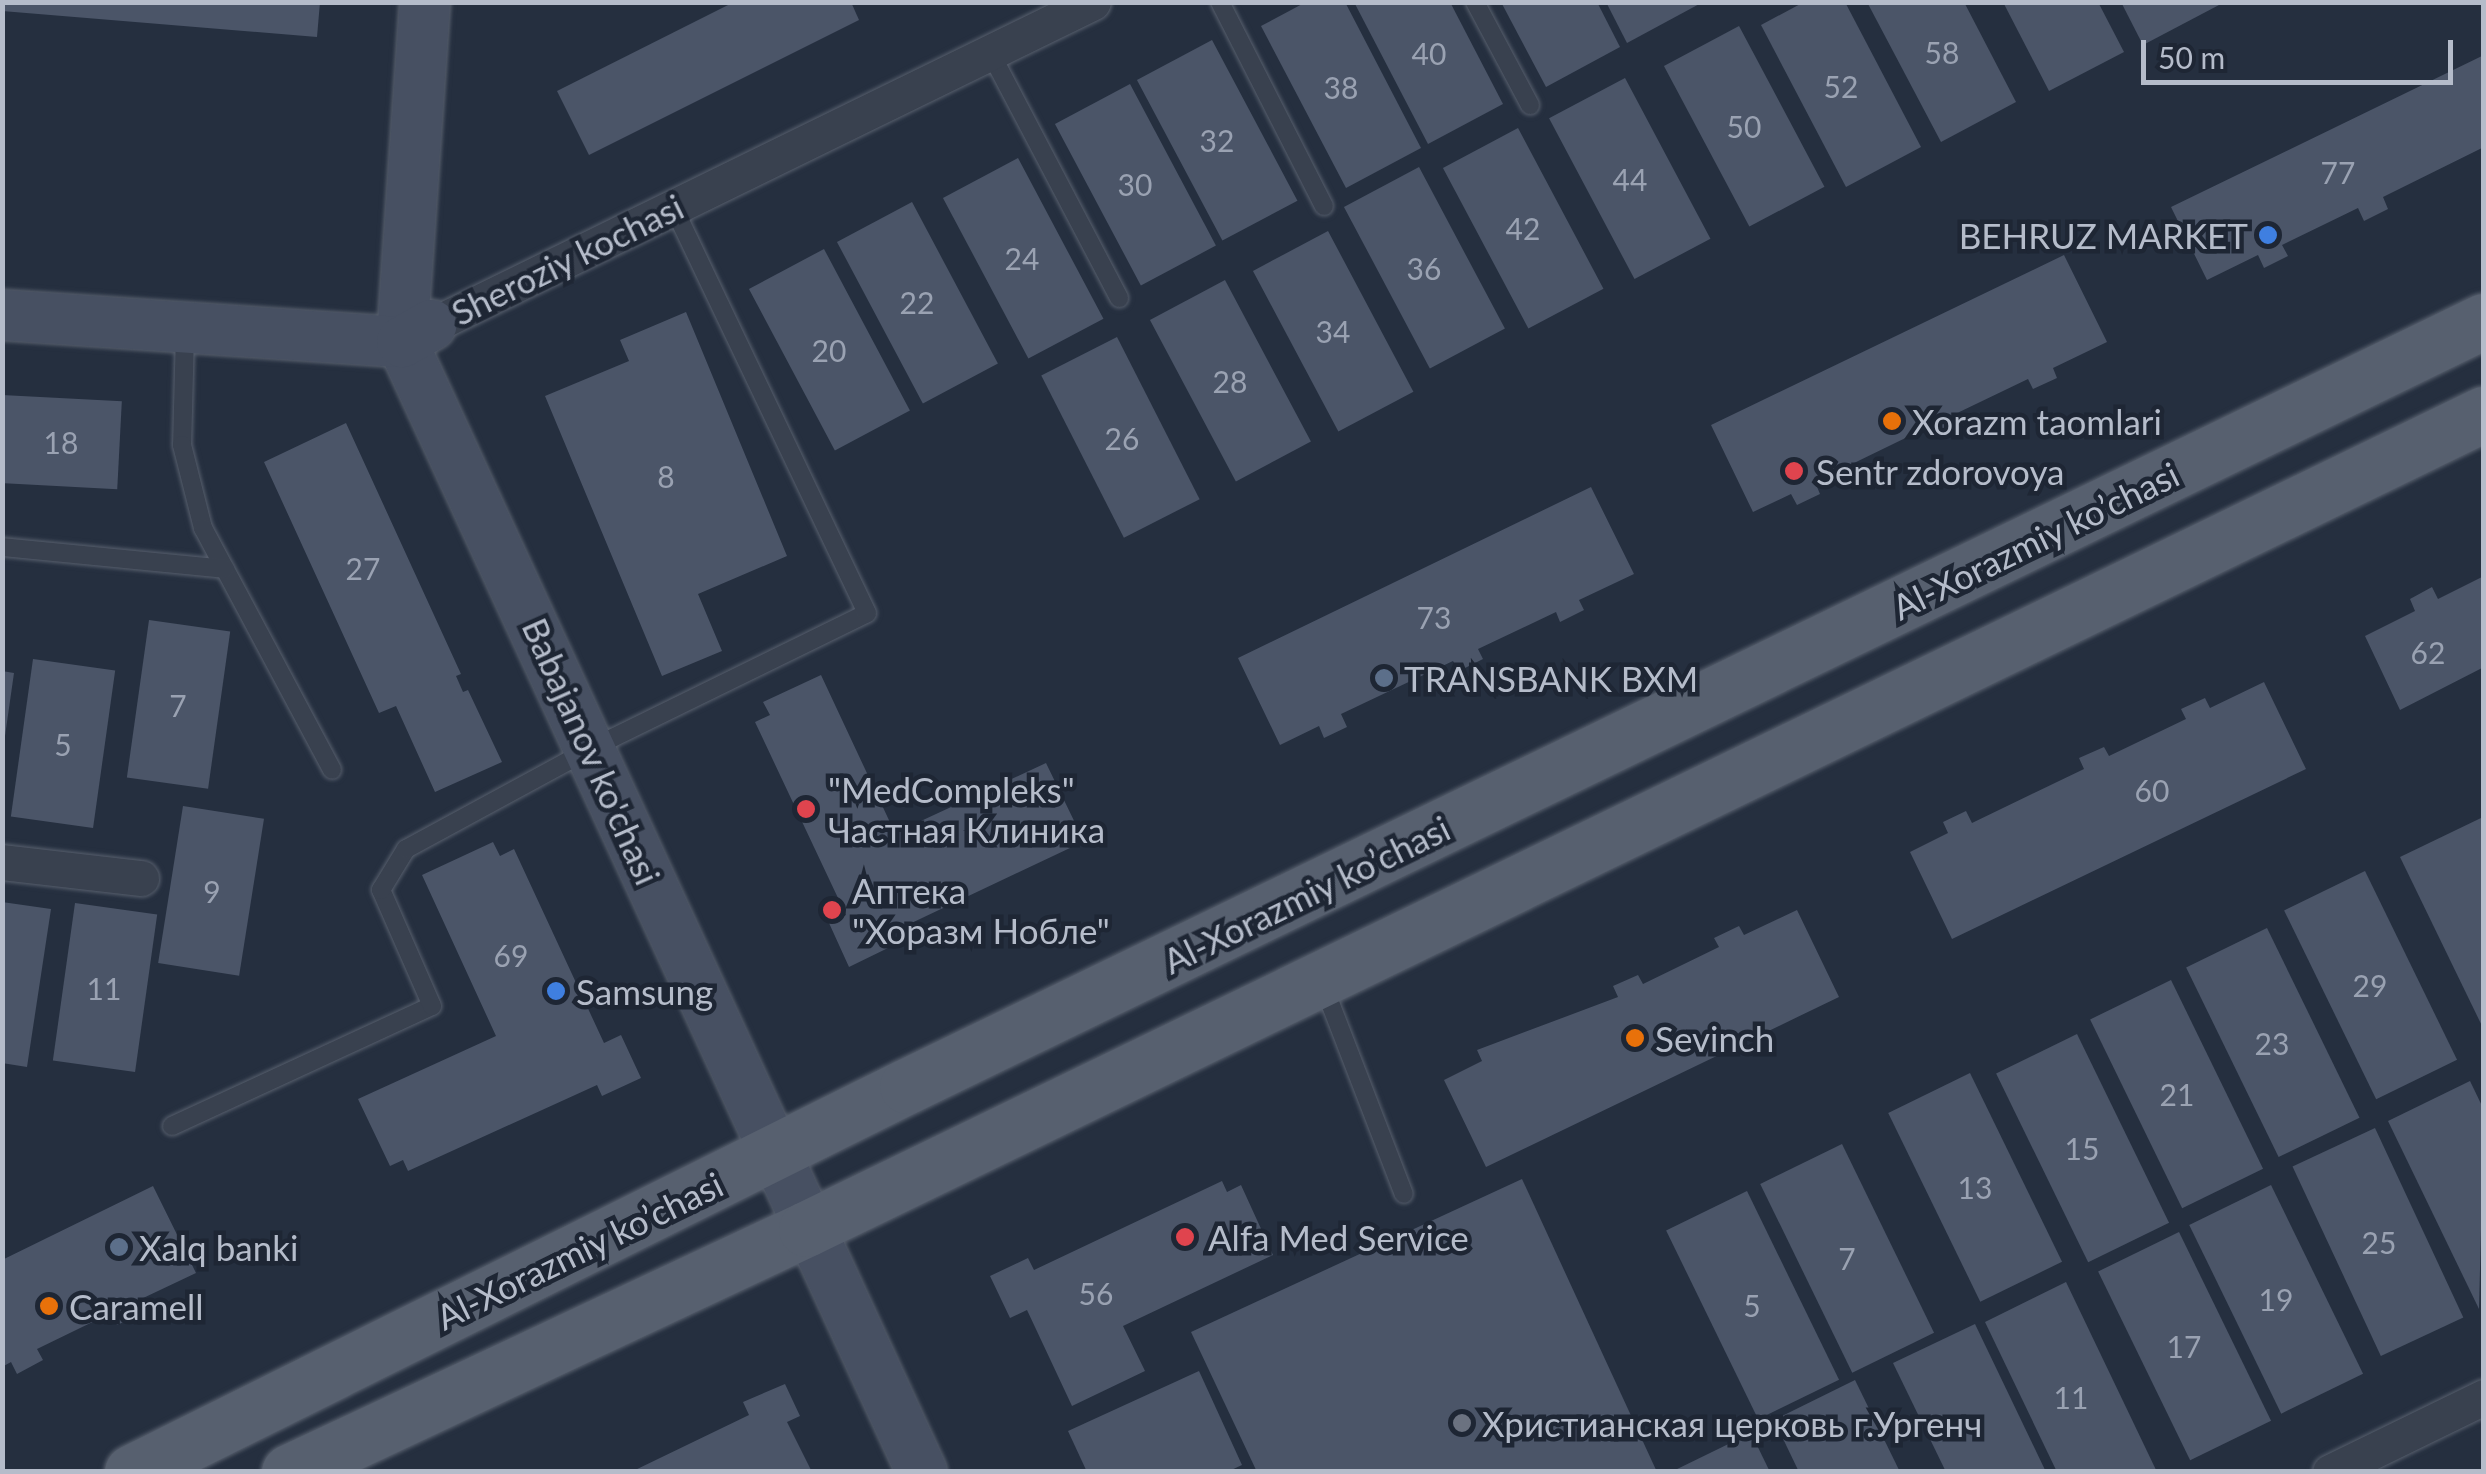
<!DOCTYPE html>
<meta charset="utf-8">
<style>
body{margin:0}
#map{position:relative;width:2486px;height:1474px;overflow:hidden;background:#252f3f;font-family:Lato,sans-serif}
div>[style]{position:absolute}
.building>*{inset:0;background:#4b5568;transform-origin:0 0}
.roads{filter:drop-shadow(0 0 2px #575f6d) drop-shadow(0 0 2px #575f6d)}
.lane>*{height:18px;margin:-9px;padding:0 9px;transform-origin:9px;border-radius:9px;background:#39414f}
.street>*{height:35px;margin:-17.5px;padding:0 17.5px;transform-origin:17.5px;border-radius:17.5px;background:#39414f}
.secondary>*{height:50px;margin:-25px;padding:0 25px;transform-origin:25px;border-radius:25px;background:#475062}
.primary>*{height:55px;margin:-27.5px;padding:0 27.5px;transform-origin:27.5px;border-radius:27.5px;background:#57606f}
.dots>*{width:28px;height:28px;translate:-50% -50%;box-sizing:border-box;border:5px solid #1e2634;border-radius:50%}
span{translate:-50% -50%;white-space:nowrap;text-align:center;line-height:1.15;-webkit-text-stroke:9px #1e2634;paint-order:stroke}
.number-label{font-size:30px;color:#9aa2b2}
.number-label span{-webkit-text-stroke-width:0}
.poi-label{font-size:35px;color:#b5bcca}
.right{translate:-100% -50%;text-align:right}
.left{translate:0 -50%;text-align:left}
.street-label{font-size:35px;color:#b5bcca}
.frame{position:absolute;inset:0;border:5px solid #b5bcca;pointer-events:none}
.scale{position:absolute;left:2141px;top:40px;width:312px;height:45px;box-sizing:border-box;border:5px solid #b5bcca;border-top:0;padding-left:12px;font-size:30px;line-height:35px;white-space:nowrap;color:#b5bcca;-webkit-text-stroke:8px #1e2634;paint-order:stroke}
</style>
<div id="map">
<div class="building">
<i style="clip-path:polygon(2px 2px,320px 2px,317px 37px,2px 11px)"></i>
<i style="clip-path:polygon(734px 2px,851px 2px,859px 20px,589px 155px,557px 91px)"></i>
<i style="clip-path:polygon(1306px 2px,1345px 2px,1421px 148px,1346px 188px,1261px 26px)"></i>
<i style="clip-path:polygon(1354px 2px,1450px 2px,1503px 104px,1428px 144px)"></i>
<i style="clip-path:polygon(1501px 2px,1597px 2px,1620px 47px,1546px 87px)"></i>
<i style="clip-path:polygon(1606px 2px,1703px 2px,1627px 43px)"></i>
<i style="clip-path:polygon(1804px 2px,1845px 2px,1921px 147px,1846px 187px,1761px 25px)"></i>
<i style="clip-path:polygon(1867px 2px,1964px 2px,2016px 102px,1941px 142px)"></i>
<i style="clip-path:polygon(2003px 2px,2098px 2px,2124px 52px,2049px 91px)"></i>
<i style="clip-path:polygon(2121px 2px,2217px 2px,2219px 5px,2143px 45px)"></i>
<i style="left:1739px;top:26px;width:182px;height:85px;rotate:62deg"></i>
<i style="left:1212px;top:40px;width:182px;height:85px;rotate:62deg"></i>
<i style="clip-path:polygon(2484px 55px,2484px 147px,2383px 197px,2388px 209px,2364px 221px,2358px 208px,2282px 245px,2288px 256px,2264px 268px,2258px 255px,2207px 280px,2171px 207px)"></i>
<i style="left:1625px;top:78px;width:182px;height:86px;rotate:62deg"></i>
<i style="left:1130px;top:84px;width:183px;height:85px;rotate:62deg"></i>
<i style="left:1518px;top:128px;width:182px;height:85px;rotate:62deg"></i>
<i style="left:1018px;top:158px;width:182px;height:85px;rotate:62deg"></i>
<i style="left:1419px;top:167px;width:183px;height:85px;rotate:62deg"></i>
<i style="left:912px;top:202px;width:183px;height:85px;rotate:62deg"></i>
<i style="left:1328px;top:231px;width:182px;height:85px;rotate:62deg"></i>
<i style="left:824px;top:249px;width:183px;height:85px;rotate:62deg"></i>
<i style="clip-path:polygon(2064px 255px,2107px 342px,2053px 368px,2057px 378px,2033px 389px,2028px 379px,1951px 416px,1957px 426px,1932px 438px,1926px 428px,1815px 482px,1820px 494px,1797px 505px,1791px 494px,1753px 512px,1711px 425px)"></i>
<i style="left:1225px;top:280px;width:183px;height:85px;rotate:62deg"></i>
<i style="clip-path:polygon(686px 312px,787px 556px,698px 594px,722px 651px,662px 676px,545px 396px,629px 361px,620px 340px)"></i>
<i style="left:1117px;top:337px;width:182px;height:85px;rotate:63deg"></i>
<i style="left:2px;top:395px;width:120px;height:88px;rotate:3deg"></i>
<i style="clip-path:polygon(346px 423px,461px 674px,456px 676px,463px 692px,468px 690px,502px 762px,435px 792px,396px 706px,379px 713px,264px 462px)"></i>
<i style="clip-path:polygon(1591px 487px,1634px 574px,1579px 600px,1584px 610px,1560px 622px,1556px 612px,1478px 649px,1483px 659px,1459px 671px,1453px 661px,1341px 714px,1347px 727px,1324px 738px,1319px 726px,1280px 745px,1238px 658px)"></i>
<i style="clip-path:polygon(2484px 576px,2484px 667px,2400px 710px,2365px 636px,2415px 611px,2410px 599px,2432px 587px,2438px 599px)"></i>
<i style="left:149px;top:620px;width:82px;height:159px;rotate:8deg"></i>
<i style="left:33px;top:659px;width:83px;height:159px;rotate:8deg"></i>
<i style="clip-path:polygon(2px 671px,14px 673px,5px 736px,2px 736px)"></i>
<i style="clip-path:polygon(821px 675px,895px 833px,1046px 763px,1079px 831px,1065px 837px,1070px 848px,882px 937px,888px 948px,849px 967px,829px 923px,846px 915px,755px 722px,770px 715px,763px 702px)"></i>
<i style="clip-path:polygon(2264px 682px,2306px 769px,1952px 939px,1910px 852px,1948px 833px,1943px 822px,1966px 811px,1972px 823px,2084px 769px,2079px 758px,2104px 747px,2109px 756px,2186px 719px,2181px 709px,2205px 698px,2210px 708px)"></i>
<i style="left:183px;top:806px;width:82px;height:159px;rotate:9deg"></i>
<i style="clip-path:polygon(2481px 818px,2484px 823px,2484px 1030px,2400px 857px)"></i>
<i style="clip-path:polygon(493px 842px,500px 856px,514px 849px,604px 1043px,621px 1035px,641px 1078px,602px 1096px,597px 1085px,408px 1171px,403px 1160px,390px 1166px,358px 1099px,496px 1036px,422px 875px)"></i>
<i style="left:2365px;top:871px;width:210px;height:90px;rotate:64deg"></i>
<i style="clip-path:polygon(2px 902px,51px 909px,27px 1067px,2px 1063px)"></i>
<i style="left:75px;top:903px;width:83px;height:159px;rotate:8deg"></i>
<i style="clip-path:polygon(1797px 910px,1839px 997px,1486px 1167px,1444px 1080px,1482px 1061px,1477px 1050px,1618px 997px,1613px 986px,1638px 975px,1643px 984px,1719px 947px,1714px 938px,1739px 926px,1744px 935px)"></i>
<i style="left:2267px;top:928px;width:211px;height:90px;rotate:64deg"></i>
<i style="left:2171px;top:980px;width:210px;height:90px;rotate:64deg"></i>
<i style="left:2077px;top:1034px;width:210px;height:90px;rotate:64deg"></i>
<i style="left:1970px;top:1073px;width:210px;height:91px;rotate:64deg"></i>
<i style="clip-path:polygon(2470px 1081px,2484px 1110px,2479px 1309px,2388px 1121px)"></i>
<i style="left:2375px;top:1128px;width:209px;height:91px;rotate:65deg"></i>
<i style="left:1842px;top:1144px;width:210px;height:91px;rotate:64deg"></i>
<i style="clip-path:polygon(1522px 1179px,1657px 1472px,1257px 1472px,1191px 1332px)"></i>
<i style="clip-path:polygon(1222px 1181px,1227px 1192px,1241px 1185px,1273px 1255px,1123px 1326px,1145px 1371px,1072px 1406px,1027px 1310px,1010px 1318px,990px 1276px,1028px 1258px,1034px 1270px)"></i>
<i style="left:2271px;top:1185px;width:210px;height:91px;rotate:64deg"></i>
<i style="clip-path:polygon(153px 1186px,196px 1273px,139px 1300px,145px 1312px,117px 1325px,111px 1313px,37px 1349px,43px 1360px,17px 1374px,11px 1362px,2px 1367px,2px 1260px)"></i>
<i style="left:1747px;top:1191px;width:210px;height:90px;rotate:64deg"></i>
<i style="left:2179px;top:1232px;width:210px;height:90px;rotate:64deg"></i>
<i style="clip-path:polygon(2066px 1282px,2157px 1472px,2057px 1472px,1985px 1322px)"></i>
<i style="clip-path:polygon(1975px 1324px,2046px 1472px,1946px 1472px,1893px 1363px)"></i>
<i style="clip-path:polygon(1199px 1371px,1242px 1465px,1227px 1472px,1087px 1472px,1068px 1431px)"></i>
<i style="clip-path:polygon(1855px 1380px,1900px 1472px,1799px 1472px,1774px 1420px)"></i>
<i style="clip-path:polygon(785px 1384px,800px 1416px,787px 1422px,812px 1472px,631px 1472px,749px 1415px,743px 1402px)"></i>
<i style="clip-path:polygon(1751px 1433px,1770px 1472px,1671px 1472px)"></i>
</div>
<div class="roads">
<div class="lane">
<i style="left:1220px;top:2px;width:229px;rotate:63deg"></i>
<i style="left:1475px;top:2px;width:117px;rotate:61.9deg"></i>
<i style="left:990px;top:52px;width:278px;rotate:62.3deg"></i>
<i style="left:185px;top:333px;width:112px;rotate:91.5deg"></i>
<i style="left:182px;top:445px;width:86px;rotate:75.8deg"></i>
<i style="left:203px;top:528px;width:274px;rotate:61.9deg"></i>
<i style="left:2px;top:547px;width:224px;rotate:5.6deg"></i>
<i style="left:1322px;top:982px;width:227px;rotate:68.9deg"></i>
<i style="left:172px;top:1126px;width:286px;rotate:-24.8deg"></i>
<i style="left:432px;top:1006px;width:127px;rotate:-113.7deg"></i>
<i style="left:381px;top:890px;width:48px;rotate:-58.6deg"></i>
<i style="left:406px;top:849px;width:212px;rotate:-28.5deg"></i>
<i style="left:592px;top:748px;width:306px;rotate:-26.1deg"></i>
<i style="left:867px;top:613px;width:450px;rotate:-115.5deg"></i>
</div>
<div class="street">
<i style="left:437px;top:323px;width:730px;rotate:-26.07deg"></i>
<i style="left:2px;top:862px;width:140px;rotate:6.6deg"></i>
<i style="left:2330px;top:1472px;width:171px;rotate:-26deg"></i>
</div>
<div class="secondary">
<i style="left:425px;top:2px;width:341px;rotate:93.9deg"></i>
<i style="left:402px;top:342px;width:1244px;rotate:65.29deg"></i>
<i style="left:2px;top:315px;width:401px;rotate:3.9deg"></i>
<i style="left:402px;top:342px;width:34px;rotate:-30deg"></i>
</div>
<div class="primary">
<i style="left:132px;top:1472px;width:866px;rotate:-26.48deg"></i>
<i style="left:907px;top:1086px;width:1753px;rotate:-25.88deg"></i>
<i style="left:289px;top:1472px;width:571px;rotate:-25.17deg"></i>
<i style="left:806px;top:1229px;width:1865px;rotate:-25.91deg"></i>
</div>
</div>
<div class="dots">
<i style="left:2268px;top:235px;background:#3f7fe0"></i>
<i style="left:1892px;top:421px;background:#e8710a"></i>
<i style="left:1794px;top:471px;background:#e0444e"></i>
<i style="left:1384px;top:678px;background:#5c6f8a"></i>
<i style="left:806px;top:809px;background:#e0444e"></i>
<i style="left:832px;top:910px;background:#e0444e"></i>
<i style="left:556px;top:991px;background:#3f7fe0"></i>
<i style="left:1635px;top:1038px;background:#e8710a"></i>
<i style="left:1185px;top:1237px;background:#e0444e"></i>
<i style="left:119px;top:1247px;background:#5c6f8a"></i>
<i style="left:49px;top:1306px;background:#e8710a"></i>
<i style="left:1462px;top:1423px;background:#6b7280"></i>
</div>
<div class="number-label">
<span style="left:1942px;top:52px">58</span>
<span style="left:1429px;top:53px">40</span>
<span style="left:1841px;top:86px">52</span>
<span style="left:1341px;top:87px">38</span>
<span style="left:1744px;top:126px">50</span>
<span style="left:1217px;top:140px">32</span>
<span style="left:2338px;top:172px">77</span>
<span style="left:1630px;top:179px">44</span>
<span style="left:1135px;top:184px">30</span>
<span style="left:1523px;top:228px">42</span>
<span style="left:1022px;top:258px">24</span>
<span style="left:1424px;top:268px">36</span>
<span style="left:917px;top:302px">22</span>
<span style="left:1333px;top:331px">34</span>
<span style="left:829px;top:350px">20</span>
<span style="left:1230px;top:381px">28</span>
<span style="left:1122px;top:438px">26</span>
<span style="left:61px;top:442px">18</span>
<span style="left:666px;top:476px">8</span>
<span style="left:363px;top:568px">27</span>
<span style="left:1434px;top:617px">73</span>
<span style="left:2428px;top:652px">62</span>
<span style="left:178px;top:705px">7</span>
<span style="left:63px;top:744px">5</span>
<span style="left:2152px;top:790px">60</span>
<span style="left:212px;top:891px">9</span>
<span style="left:511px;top:955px">69</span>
<span style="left:2370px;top:985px">29</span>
<span style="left:104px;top:988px">11</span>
<span style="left:2272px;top:1043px">23</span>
<span style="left:2177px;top:1094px">21</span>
<span style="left:2082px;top:1148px">15</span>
<span style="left:1975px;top:1187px">13</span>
<span style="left:2379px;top:1242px">25</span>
<span style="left:1847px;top:1258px">7</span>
<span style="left:1096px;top:1293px">56</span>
<span style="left:2276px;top:1299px">19</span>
<span style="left:1752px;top:1305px">5</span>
<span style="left:2184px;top:1346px">17</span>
<span style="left:2071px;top:1397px">11</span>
</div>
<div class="poi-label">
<span class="right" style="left:2248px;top:235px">BEHRUZ MARKET</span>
<span class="left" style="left:1912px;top:421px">Xorazm taomlari</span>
<span class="left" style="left:1816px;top:471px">Sentr zdorovoya</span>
<span class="left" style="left:1404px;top:678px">TRANSBANK BXM</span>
<span class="left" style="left:828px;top:809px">"MedCompleks"<br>Частная Клиника</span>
<span class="left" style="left:852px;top:910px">Аптека<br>"Хоразм Нобле"</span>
<span class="left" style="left:576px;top:991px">Samsung</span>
<span class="left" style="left:1655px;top:1038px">Sevinch</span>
<span class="left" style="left:1208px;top:1237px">Alfa Med Service</span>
<span class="left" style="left:139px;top:1247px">Xalq banki</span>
<span class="left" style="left:69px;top:1306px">Caramell</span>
<span class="left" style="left:1482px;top:1423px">Христианская церковь г.Ургенч</span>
</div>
<div class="street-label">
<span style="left:567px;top:259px;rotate:-26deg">Sheroziy kochasi</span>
<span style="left:2035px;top:540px;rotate:-26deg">Al-Xorazmiy ko’chasi</span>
<span style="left:592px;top:751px;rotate:66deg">Babajanov ko'chasi</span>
<span style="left:1306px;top:894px;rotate:-26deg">Al-Xorazmiy ko’chasi</span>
<span style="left:579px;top:1250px;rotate:-26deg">Al-Xorazmiy ko’chasi</span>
</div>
<div class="frame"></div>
<div class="scale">50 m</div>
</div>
